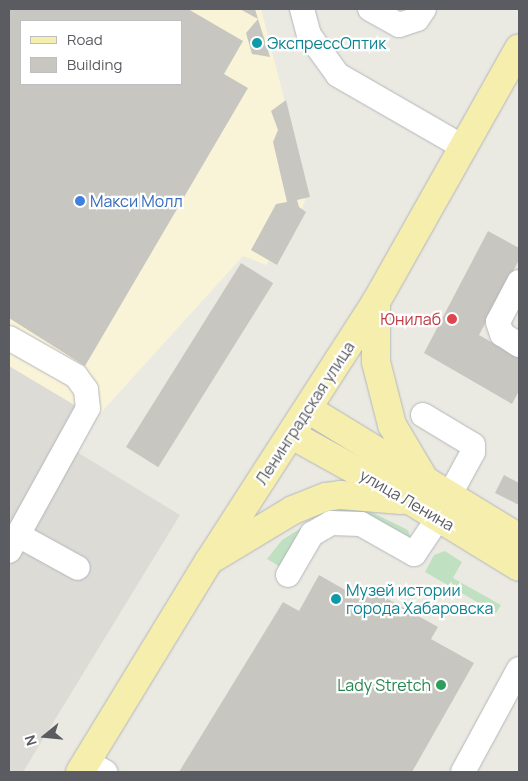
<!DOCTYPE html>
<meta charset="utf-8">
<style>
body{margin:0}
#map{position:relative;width:528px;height:781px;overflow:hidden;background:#ebeae2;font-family:Manrope,sans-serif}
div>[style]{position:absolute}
.commercial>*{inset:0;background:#f9f4d8}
.industrial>*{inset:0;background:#dddbd6}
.green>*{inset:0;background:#c0e0c2}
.building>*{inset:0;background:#c8c6c0;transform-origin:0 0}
.roads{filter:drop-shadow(0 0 1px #b4b6bb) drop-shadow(0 0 1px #b4b6bb)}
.minor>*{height:24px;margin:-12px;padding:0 12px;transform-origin:12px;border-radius:12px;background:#fff}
.major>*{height:28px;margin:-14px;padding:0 14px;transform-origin:14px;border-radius:14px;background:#f5eeac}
.dots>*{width:14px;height:14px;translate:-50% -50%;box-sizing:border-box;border:2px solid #fff;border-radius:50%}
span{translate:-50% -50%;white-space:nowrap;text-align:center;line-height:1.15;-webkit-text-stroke:4.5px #fff;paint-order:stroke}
.culture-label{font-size:16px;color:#0d838f}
.left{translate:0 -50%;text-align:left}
.shop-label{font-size:16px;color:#366cbe}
.health-label{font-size:16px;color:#be3a42}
.right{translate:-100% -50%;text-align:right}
.street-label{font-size:16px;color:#5a5c61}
.leisure-label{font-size:16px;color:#27864d}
.frame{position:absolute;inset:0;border:10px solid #5a5c61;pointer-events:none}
.legend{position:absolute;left:20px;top:20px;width:162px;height:65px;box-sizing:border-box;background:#fff;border:1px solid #bdbec0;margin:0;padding:6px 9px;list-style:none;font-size:15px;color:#5a5c61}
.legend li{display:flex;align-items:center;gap:10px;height:25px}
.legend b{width:25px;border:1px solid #bdbec0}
.north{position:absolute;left:20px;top:711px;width:50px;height:50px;-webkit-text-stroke:4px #fff;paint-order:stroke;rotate:253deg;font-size:14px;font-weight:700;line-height:20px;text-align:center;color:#5a5c61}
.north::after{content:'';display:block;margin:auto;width:18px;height:22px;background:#5a5c61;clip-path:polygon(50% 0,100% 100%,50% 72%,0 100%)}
</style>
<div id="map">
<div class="commercial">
<i style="clip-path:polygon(evenodd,9px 9px,261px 9px,308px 191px,302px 209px,266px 265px,243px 256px,96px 418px,9px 366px,9px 9px,21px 21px,181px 21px,181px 84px,21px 84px,21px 21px)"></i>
</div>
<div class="industrial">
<i style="clip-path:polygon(9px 366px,96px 418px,77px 452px,180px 515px,23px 772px,9px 772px)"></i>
</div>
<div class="green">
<i style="clip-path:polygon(327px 506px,367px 510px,408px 530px,410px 536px,408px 538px,329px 515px)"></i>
<i style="clip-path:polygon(306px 525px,282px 568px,267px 559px,282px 540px)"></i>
<i style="clip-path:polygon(445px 551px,462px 562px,453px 578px,501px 605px,496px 613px,425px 572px,434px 555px)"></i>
</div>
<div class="building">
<i style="clip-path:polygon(evenodd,9px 9px,188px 9px,243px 41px,224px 74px,248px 88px,85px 366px,9px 318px,9px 9px,21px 21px,181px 21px,181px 84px,21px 84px,21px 21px)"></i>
<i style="clip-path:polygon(240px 9px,255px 9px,258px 19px)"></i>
<i style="clip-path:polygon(258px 19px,270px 57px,252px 54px,246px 33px)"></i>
<i style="clip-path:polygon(286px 100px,310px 197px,297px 200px,299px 207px,306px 212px,277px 265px,251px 250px,276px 204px,287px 202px,273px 142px,278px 130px,271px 111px)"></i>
<i style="clip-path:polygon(488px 231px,519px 248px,519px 260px,479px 335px,519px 358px,519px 391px,512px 404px,424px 353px)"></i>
<i style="left:241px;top:263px;width:38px;height:217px;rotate:32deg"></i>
<i style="clip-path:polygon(504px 475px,519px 483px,519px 505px,495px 493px)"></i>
<i style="clip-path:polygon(319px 575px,361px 599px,368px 588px,438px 627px,431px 639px,474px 663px,412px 772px,179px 772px,283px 602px,299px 611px)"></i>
</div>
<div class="roads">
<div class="minor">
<i style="left:302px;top:9px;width:27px;rotate:75deg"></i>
<i style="left:309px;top:35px;width:49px;rotate:54.1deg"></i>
<i style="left:338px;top:75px;width:144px;rotate:29.9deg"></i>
<i style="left:370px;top:9px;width:33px;rotate:29deg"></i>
<i style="left:399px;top:25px;width:19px;rotate:-18deg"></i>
<i style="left:417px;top:19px;width:12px;rotate:-55deg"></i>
<i style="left:519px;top:282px;width:45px;rotate:117.7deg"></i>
<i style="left:498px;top:322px;width:13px;rotate:72deg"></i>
<i style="left:502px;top:334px;width:20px;rotate:33deg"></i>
<i style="left:9px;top:338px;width:77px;rotate:29.6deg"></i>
<i style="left:76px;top:376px;width:17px;rotate:54deg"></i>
<i style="left:86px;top:390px;width:18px;rotate:84deg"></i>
<i style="left:88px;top:408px;width:163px;rotate:118.9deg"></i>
<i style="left:423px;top:415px;width:58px;rotate:31deg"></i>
<i style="left:473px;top:445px;width:7px;rotate:90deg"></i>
<i style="left:473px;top:452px;width:50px;rotate:118.6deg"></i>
<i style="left:18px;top:535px;width:68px;rotate:28.8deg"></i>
<i style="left:288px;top:575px;width:48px;rotate:-59.7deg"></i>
<i style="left:312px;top:534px;width:22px;rotate:-30deg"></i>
<i style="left:331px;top:523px;width:30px;rotate:2deg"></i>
<i style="left:361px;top:524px;width:61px;rotate:29.5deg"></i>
<i style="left:414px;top:554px;width:45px;rotate:-56deg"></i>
<i style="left:87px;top:762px;width:21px;rotate:29deg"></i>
<i style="left:463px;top:772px;width:117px;rotate:-61.5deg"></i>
</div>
<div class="major">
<i style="left:376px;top:302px;width:60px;rotate:90deg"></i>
<i style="left:376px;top:362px;width:65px;rotate:75.7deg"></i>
<i style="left:392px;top:425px;width:63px;rotate:59.3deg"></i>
<i style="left:308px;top:409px;width:247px;rotate:31.4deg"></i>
<i style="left:292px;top:435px;width:138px;rotate:29deg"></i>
<i style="left:413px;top:502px;width:124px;rotate:31.5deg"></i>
<i style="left:215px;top:557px;width:91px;rotate:-31.1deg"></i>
<i style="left:293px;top:510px;width:35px;rotate:-22deg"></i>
<i style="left:326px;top:497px;width:15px;rotate:-8deg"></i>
<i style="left:341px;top:495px;width:60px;rotate:4.8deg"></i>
<i style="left:80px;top:772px;width:247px;rotate:-58.6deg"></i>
<i style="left:209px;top:561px;width:308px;rotate:-57.2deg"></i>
<i style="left:376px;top:302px;width:291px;rotate:-60.6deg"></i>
</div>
</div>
<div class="dots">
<i style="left:257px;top:43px;background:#0f9aa8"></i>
<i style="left:80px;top:201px;background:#3f7fe0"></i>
<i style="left:452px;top:319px;background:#e0444e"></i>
<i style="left:336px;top:599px;background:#0f9aa8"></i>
<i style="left:441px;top:685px;background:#2e9e5b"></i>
</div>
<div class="culture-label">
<span class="left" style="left:267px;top:43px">ЭкспрессОптик</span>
<span class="left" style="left:346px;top:599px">Музей истории<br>города Хабаровска</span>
</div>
<div class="shop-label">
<span class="left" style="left:90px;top:201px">Макси Молл</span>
</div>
<div class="health-label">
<span class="right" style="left:441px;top:319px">Юнилаб</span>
</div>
<div class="street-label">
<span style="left:305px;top:413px;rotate:-57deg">Ленинградская улица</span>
<span style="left:407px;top:500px;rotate:30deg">улица Ленина</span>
</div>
<div class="leisure-label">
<span class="right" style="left:431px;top:685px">Lady Stretch</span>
</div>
<div class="frame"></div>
<ul class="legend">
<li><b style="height:6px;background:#f5eeac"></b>Road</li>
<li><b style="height:14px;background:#c8c6c0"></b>Building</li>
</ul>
<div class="north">N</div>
</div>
